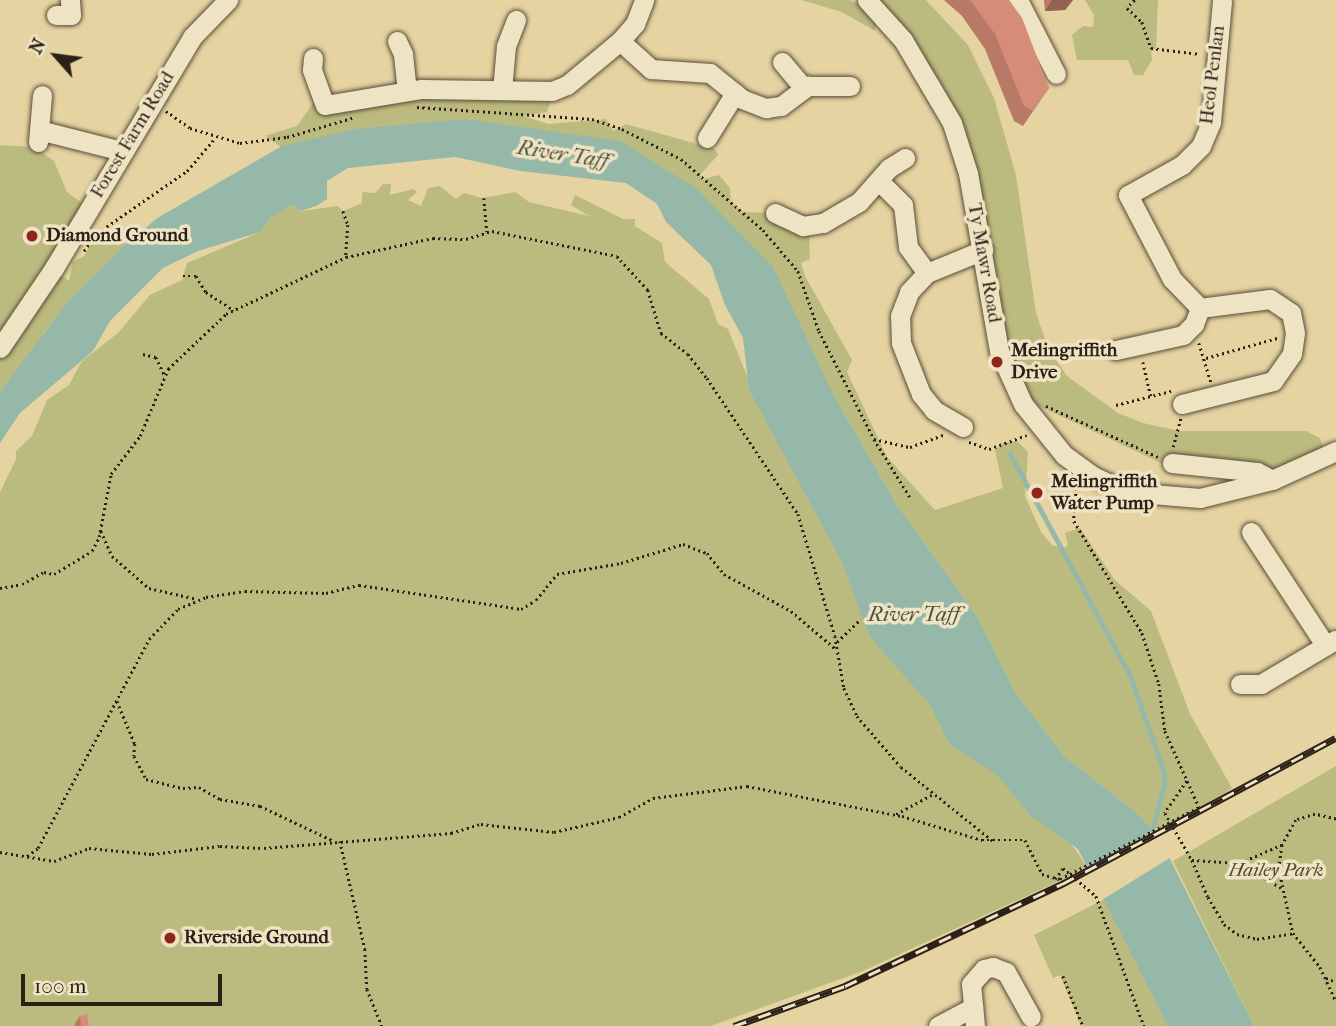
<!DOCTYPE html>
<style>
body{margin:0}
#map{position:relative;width:1336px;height:1026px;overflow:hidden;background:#e5d4a1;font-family:"IM FELL French Canon",serif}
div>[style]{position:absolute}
.green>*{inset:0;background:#bcbb7f}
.water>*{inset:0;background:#96b8a9}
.pier>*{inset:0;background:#e5d4a1;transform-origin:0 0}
.stream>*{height:4.5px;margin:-2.25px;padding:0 2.25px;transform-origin:2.25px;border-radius:2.25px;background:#96b8a9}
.path>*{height:2.5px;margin-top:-1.25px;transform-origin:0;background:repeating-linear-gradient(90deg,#2c2019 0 2px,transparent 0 5.5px)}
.roads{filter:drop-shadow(0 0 2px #5a4d3b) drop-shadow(0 0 2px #5a4d3b)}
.minor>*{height:19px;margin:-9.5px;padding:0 9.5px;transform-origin:9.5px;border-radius:9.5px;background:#eee3c2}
.rail>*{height:7px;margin-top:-3.5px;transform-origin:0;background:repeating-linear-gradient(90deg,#eee3c2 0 13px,#2c2019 0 26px);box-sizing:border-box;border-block:2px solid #2c2019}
.path-bridge>*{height:2.5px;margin-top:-1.25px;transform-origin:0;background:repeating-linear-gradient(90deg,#2c2019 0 2px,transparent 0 5.5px)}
.wall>*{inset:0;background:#b87966}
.shaded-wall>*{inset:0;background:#966353}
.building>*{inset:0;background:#d68d77}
.dots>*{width:19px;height:19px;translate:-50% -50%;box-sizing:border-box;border:4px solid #eee3c2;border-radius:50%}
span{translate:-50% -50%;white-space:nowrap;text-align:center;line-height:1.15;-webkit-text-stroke:7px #eee3c2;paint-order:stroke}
.street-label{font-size:19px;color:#2c2019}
.poi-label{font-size:19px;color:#2c2019;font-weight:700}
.left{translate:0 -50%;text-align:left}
.park-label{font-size:19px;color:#504732;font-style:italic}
.water-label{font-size:21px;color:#4c4e44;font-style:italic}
.north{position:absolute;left:21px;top:21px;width:70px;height:70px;-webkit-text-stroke:5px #eee3c2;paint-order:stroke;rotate:298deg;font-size:19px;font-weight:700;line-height:28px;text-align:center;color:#2c2019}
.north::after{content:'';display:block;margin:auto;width:24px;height:32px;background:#2c2019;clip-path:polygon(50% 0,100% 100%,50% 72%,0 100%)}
.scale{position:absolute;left:21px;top:974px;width:201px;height:32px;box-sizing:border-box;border:4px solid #2c2019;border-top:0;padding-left:9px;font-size:21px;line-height:24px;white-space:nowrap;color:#2c2019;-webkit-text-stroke:5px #eee3c2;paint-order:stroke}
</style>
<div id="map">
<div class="green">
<i style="clip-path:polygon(801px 0,850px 0,865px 7px,876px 20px,875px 31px,842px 12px)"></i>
<i style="clip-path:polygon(876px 0,926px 0,968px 45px,994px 98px,1016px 175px,1036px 313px,1048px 348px,1067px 376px,1118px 413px,1143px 423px,1180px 431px,1306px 431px,1320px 438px,1324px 449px,1281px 475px,1181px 466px,1161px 463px,1037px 405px,1024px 392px,1007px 354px,973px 165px)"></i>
<i style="clip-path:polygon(1085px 0,1158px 0,1156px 50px,1151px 48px,1152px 60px,1143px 75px,1134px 75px,1128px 60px,1077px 60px,1072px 35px,1083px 26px,1093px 27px,1094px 15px)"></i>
<i style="clip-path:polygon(375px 98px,551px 100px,547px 112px,523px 116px,549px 124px,606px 119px,613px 131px,626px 124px,715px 149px,718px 155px,700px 175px,703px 179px,719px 175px,730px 188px,731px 202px,744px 212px,773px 213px,809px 235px,810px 259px,801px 263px,805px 276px,852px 360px,847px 372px,887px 457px,935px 510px,1003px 488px,995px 450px,1003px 443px,1017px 441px,1028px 452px,1025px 496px,1041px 532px,1052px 545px,1063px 549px,1068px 545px,1065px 533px,1080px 528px,1115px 580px,1151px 611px,1190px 714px,1232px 788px,1202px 812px,1158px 835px,1137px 813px,1064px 756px,1015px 692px,977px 616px,897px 505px,832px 392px,641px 162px,288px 152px,265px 136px,297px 126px,314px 102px)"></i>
<i style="clip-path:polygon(0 145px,34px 147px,54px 161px,67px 192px,83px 204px,0 337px)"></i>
<i style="clip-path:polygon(383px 184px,391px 184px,390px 195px,413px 189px,417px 192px,408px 200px,421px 206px,428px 188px,440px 186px,456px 199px,464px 193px,482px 198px,515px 192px,529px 202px,589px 216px,571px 205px,575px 195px,623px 219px,635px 219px,635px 226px,662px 243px,665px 262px,709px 299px,718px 324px,728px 329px,748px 378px,1088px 868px,863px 971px,711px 1026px,0 1026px,0 492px,16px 459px,16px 451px,32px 436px,47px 400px,69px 385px,82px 361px,118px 333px,150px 295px,182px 280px,187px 263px,260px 232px,270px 218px,292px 205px,301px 211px,338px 206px,343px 211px,362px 203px,362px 192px,375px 193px)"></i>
<i style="clip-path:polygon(117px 232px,126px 244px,45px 331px,0 404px,0 355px,58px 273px,69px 281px,73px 262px,84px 256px,95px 237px)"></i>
<i style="clip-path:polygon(1336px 766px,1336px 1026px,1254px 1026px,1173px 861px)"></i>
<i style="clip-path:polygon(1105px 899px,1122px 931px,1179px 1026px,1081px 1026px,1060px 975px,1053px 978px,1034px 935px)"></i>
</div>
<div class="water">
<i style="clip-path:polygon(465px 119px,620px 141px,697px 189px,773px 267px,832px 392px,897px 505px,977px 616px,1015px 692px,1064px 756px,1137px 813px,1158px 835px,1254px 1026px,1168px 1026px,1078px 849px,1031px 816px,997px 775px,950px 745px,930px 705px,870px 637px,841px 560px,749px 390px,743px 338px,725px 305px,711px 265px,666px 222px,657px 204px,626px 183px,520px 171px,455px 157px,348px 168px,327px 181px,327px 199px,316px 206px,301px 211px,292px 205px,270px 218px,260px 232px,198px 251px,163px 268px,110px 321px,93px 351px,20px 413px,0 443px,0 392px,8px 381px,69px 300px,131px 239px,159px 217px,282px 146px,356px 129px)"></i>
</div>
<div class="pier">
<i style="left:1157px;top:828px;width:32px;height:83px;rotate:58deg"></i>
</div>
<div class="stream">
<i style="left:1010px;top:453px;width:255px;rotate:61.6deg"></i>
<i style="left:1131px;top:677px;width:100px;rotate:70.7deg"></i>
<i style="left:1164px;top:771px;width:12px;rotate:85deg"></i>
<i style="left:1165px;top:783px;width:48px;rotate:104.6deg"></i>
</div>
<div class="path">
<i style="left:1135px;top:0;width:11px;rotate:135deg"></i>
<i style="left:1127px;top:8px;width:21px;rotate:43deg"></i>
<i style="left:1142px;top:22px;width:28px;rotate:71deg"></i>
<i style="left:1151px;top:48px;width:49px;rotate:7deg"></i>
<i style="left:417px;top:107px;width:175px;rotate:3.9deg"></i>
<i style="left:592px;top:119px;width:32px;rotate:18deg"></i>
<i style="left:622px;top:129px;width:66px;rotate:27deg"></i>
<i style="left:681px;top:159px;width:108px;rotate:40.9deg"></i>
<i style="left:763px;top:230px;width:54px;rotate:49.5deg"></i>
<i style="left:798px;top:271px;width:64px;rotate:70.7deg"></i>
<i style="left:819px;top:331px;width:121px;rotate:63deg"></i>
<i style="left:874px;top:439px;width:37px;rotate:13deg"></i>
<i style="left:910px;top:447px;width:35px;rotate:-20deg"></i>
<i style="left:166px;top:111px;width:29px;rotate:35deg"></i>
<i style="left:190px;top:128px;width:52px;rotate:16.7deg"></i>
<i style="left:240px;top:143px;width:47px;rotate:-7.3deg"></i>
<i style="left:287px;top:137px;width:68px;rotate:-16.3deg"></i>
<i style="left:484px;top:198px;width:34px;rotate:85deg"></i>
<i style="left:343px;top:211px;width:15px;rotate:70deg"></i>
<i style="left:348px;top:225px;width:32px;rotate:94deg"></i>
<i style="left:93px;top:236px;width:114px;rotate:-34.7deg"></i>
<i style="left:187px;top:171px;width:43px;rotate:-49.7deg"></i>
<i style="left:84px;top:251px;width:14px;rotate:-56deg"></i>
<i style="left:183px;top:276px;width:13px"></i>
<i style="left:196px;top:276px;width:19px;rotate:58deg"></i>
<i style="left:206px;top:292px;width:33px;rotate:33deg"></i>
<i style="left:1199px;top:343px;width:41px;rotate:72.9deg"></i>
<i style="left:143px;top:354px;width:13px;rotate:13deg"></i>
<i style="left:156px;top:357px;width:21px;rotate:65deg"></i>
<i style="left:1206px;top:358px;width:74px;rotate:-15.7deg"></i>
<i style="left:1143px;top:362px;width:35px;rotate:77deg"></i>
<i style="left:1116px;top:405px;width:57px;rotate:-14.3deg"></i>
<i style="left:1046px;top:406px;width:123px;rotate:24.5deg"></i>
<i style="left:874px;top:439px;width:68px;rotate:58.2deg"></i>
<i style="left:969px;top:442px;width:21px;rotate:19deg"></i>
<i style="left:989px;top:449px;width:40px;rotate:-20.2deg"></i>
<i style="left:1173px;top:447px;width:30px;rotate:-75deg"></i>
<i style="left:1077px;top:483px;width:38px;rotate:95deg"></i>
<i style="left:1074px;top:521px;width:131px;rotate:58.7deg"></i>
<i style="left:1142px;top:633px;width:54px;rotate:71.6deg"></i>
<i style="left:1159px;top:684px;width:47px;rotate:82.7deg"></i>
<i style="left:1165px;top:731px;width:83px;rotate:65.9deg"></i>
<i style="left:101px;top:531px;width:27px;rotate:66deg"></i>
<i style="left:112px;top:556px;width:49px;rotate:40.9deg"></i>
<i style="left:149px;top:588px;width:49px;rotate:12.9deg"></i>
<i style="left:0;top:588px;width:22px;rotate:-10deg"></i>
<i style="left:22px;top:584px;width:25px;rotate:-29deg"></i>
<i style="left:44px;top:572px;width:10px;rotate:11deg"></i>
<i style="left:54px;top:574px;width:44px;rotate:-31.2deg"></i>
<i style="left:92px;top:551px;width:16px;rotate:-63deg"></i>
<i style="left:99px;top:537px;width:64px;rotate:-79.2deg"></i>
<i style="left:111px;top:474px;width:48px;rotate:-52.7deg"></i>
<i style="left:140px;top:436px;width:73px;rotate:-67.3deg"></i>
<i style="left:168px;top:369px;width:80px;rotate:-43.5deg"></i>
<i style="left:226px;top:314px;width:133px;rotate:-25.4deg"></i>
<i style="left:346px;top:257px;width:89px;rotate:-12.3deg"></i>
<i style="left:433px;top:238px;width:33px;rotate:2deg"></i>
<i style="left:466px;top:239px;width:27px;rotate:-17deg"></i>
<i style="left:492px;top:231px;width:127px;rotate:11.3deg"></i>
<i style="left:617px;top:256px;width:46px;rotate:47.6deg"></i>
<i style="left:648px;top:290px;width:45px;rotate:73.2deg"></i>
<i style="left:661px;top:333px;width:34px;rotate:38deg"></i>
<i style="left:688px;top:354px;width:31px;rotate:52deg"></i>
<i style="left:707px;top:378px;width:164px;rotate:56.2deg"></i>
<i style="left:798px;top:514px;width:127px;rotate:73.1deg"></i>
<i style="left:835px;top:636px;width:53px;rotate:80.2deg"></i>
<i style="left:844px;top:688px;width:31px;rotate:65deg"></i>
<i style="left:857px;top:716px;width:67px;rotate:49.2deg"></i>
<i style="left:901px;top:767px;width:118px;rotate:38.8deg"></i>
<i style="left:837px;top:642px;width:32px;rotate:-44deg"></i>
<i style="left:117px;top:701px;width:47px;rotate:67.3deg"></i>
<i style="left:135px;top:744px;width:12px;rotate:95deg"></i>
<i style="left:134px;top:756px;width:26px;rotate:62deg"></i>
<i style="left:146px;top:779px;width:38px;rotate:14deg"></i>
<i style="left:183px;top:788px;width:16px;rotate:-4deg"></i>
<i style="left:199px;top:787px;width:24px;rotate:30deg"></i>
<i style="left:220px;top:799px;width:41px;rotate:9.9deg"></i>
<i style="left:260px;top:806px;width:82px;rotate:25.3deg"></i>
<i style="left:1187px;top:781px;width:39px;rotate:125deg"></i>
<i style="left:1165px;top:813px;width:54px;rotate:60.1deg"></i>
<i style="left:1192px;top:860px;width:48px;rotate:3.6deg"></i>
<i style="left:1240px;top:863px;width:45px;rotate:-23.7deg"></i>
<i style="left:896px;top:814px;width:44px;rotate:-28.3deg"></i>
<i style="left:1336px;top:819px;width:22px;rotate:-167deg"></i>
<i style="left:1315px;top:814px;width:20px;rotate:162deg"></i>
<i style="left:1296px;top:820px;width:29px;rotate:119deg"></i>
<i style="left:1282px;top:845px;width:24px;rotate:97deg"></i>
<i style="left:1279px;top:869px;width:66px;rotate:77.7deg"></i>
<i style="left:1293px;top:933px;width:43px;rotate:51.5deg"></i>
<i style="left:1320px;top:967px;width:38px;rotate:65deg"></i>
<i style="left:340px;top:841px;width:111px;rotate:77deg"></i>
<i style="left:365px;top:949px;width:40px;rotate:87.1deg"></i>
<i style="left:367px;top:989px;width:40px;rotate:68deg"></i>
<i style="left:0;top:852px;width:55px;rotate:9.5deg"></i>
<i style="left:54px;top:861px;width:37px;rotate:-20deg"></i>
<i style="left:89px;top:848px;width:63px;rotate:5.4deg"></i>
<i style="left:152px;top:854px;width:68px;rotate:-6.7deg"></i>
<i style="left:220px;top:846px;width:44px;rotate:2.6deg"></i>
<i style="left:264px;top:848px;width:188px;rotate:-4.6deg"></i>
<i style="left:451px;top:833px;width:31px;rotate:-17deg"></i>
<i style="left:481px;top:824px;width:73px;rotate:6.3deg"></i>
<i style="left:554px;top:832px;width:67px;rotate:-13deg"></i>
<i style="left:619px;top:817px;width:39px;rotate:-29deg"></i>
<i style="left:653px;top:798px;width:95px;rotate:-7.3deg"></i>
<i style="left:747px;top:786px;width:158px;rotate:11deg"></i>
<i style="left:902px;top:816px;width:84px;rotate:16.7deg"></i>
<i style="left:982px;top:840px;width:43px"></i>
<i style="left:1025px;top:840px;width:38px;rotate:63deg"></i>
<i style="left:1042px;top:874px;width:19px;rotate:16deg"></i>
<i style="left:27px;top:856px;width:14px;rotate:-36deg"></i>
<i style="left:38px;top:848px;width:237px;rotate:-62deg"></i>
<i style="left:149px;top:639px;width:42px;rotate:-46deg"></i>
<i style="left:178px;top:609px;width:30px;rotate:-23deg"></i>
<i style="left:206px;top:597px;width:39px;rotate:-9deg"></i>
<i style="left:245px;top:591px;width:81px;rotate:1.4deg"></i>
<i style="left:326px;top:593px;width:34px;rotate:-14deg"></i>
<i style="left:359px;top:585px;width:164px;rotate:8.4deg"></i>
<i style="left:521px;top:609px;width:17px;rotate:-31deg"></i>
<i style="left:536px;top:600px;width:33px;rotate:-51deg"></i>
<i style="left:557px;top:574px;width:65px;rotate:-9.8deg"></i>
<i style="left:621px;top:563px;width:65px;rotate:-17deg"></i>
<i style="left:683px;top:544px;width:26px;rotate:21deg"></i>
<i style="left:707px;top:553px;width:27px;rotate:51deg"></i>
<i style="left:724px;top:574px;width:77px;rotate:28.9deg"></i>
<i style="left:791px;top:611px;width:60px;rotate:40.3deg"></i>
<i style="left:1192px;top:860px;width:40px;rotate:66.6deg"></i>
<i style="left:1208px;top:897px;width:31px;rotate:59deg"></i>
<i style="left:1224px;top:924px;width:16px;rotate:38deg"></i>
<i style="left:1237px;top:934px;width:21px;rotate:14deg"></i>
<i style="left:1257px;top:939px;width:36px;rotate:-9deg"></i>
<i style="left:1242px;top:864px;width:46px;rotate:31.6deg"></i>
<i style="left:1055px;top:879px;width:14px;rotate:-54deg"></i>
<i style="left:1063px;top:868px;width:43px;rotate:40.3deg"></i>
<i style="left:1096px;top:896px;width:139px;rotate:69.7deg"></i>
<i style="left:1063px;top:976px;width:54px;rotate:68.2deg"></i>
<i style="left:1326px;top:978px;width:11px;rotate:22deg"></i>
</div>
<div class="roads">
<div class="minor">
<i style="left:867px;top:0;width:54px;rotate:48deg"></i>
<i style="left:903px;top:40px;width:96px;rotate:59.4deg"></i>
<i style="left:952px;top:123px;width:52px;rotate:72.3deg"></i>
<i style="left:968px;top:173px;width:181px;rotate:80.1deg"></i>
<i style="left:999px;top:351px;width:58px;rotate:65.6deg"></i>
<i style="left:1023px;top:404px;width:65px;rotate:51.2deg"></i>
<i style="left:1064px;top:455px;width:36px;rotate:36deg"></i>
<i style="left:1093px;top:476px;width:38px;rotate:25deg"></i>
<i style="left:1128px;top:492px;width:72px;rotate:4.8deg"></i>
<i style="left:1200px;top:498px;width:74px;rotate:-14deg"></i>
<i style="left:1272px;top:480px;width:70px;rotate:-24.4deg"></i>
<i style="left:1018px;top:0;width:83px;rotate:62.8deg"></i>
<i style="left:56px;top:15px;width:15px"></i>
<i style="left:71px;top:15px;width:15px;rotate:-94deg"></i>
<i style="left:397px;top:41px;width:14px;rotate:65deg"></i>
<i style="left:403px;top:54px;width:36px;rotate:84deg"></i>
<i style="left:620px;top:41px;width:42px;rotate:42.1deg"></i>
<i style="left:651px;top:69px;width:59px;rotate:3.9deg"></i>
<i style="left:710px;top:73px;width:41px;rotate:39.1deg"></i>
<i style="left:742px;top:99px;width:26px;rotate:21deg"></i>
<i style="left:766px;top:108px;width:15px;rotate:-8deg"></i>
<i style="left:781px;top:106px;width:34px;rotate:-37deg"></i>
<i style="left:808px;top:86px;width:42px"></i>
<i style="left:313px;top:58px;width:12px;rotate:95deg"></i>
<i style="left:312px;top:70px;width:37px;rotate:70deg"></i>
<i style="left:325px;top:105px;width:98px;rotate:-9.4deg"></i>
<i style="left:422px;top:89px;width:130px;rotate:0.9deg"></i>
<i style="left:552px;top:91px;width:16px;rotate:-22deg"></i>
<i style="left:567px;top:85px;width:69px;rotate:-39.7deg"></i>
<i style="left:620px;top:41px;width:23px;rotate:-49deg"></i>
<i style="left:635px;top:24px;width:26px;rotate:-69deg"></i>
<i style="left:782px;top:62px;width:34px;rotate:50deg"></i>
<i style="left:502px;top:90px;width:44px;rotate:-84.8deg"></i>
<i style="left:506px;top:46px;width:28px;rotate:-69deg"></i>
<i style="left:39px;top:130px;width:86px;rotate:14.2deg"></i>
<i style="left:707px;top:138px;width:53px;rotate:-58.1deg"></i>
<i style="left:38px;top:142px;width:47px;rotate:-85.1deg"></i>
<i style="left:879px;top:181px;width:34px;rotate:45deg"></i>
<i style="left:903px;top:205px;width:42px;rotate:83.2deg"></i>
<i style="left:908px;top:247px;width:32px;rotate:54deg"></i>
<i style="left:775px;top:213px;width:31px;rotate:25deg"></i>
<i style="left:803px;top:226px;width:20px;rotate:-9deg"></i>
<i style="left:823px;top:223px;width:42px;rotate:-30.3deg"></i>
<i style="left:859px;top:202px;width:45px;rotate:-48.6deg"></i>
<i style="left:889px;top:168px;width:19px;rotate:-32deg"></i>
<i style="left:0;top:348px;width:97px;rotate:-56deg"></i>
<i style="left:54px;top:268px;width:269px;rotate:-59.1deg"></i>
<i style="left:192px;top:37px;width:52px;rotate:-45.8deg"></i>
<i style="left:1116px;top:350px;width:69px;rotate:-12.6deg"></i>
<i style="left:1183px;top:335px;width:16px;rotate:-45deg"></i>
<i style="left:1194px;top:324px;width:17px;rotate:-69deg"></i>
<i style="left:1182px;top:404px;width:94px;rotate:-14.2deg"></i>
<i style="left:1273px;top:381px;width:33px;rotate:-55deg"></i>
<i style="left:1292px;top:354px;width:21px;rotate:-82deg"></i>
<i style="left:1295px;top:333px;width:20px;rotate:-101deg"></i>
<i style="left:1291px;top:313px;width:25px;rotate:-146deg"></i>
<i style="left:1270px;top:299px;width:71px;rotate:172.7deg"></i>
<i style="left:1200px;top:308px;width:40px;rotate:-134deg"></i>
<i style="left:1172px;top:279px;width:95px;rotate:-117.6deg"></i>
<i style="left:1128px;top:195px;width:62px;rotate:-29.1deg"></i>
<i style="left:1182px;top:165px;width:27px;rotate:-45deg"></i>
<i style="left:1201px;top:146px;width:26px;rotate:-67deg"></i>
<i style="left:1211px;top:122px;width:122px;rotate:-84.8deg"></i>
<i style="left:963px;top:427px;width:34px;rotate:-150deg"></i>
<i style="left:934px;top:410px;width:21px;rotate:-129deg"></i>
<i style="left:921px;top:394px;width:55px;rotate:-111.4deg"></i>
<i style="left:901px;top:343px;width:27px;rotate:-92deg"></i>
<i style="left:900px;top:316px;width:26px;rotate:-69deg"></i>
<i style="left:909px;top:292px;width:26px;rotate:-47deg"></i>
<i style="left:927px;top:273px;width:61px;rotate:-22.3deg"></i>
<i style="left:1172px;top:463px;width:85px;rotate:6deg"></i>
<i style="left:1257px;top:472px;width:17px;rotate:28deg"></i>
<i style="left:1251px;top:532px;width:136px;rotate:56.7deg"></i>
<i style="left:1240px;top:684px;width:21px"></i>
<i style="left:1261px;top:684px;width:86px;rotate:-30.7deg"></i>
<i style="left:938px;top:1026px;width:40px;rotate:-28deg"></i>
<i style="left:975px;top:1026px;width:42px;rotate:-95.4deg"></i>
<i style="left:971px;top:984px;width:20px;rotate:-49deg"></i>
<i style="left:984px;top:969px;width:9px;rotate:-13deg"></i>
<i style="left:993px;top:967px;width:14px;rotate:21deg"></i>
<i style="left:1006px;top:972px;width:51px;rotate:60.9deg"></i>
</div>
</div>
<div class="rail">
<i style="left:734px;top:1026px;width:118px;rotate:-19.8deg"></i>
<i style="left:845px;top:986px;width:240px;rotate:-25.2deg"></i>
<i style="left:1062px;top:884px;width:310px;rotate:-28.1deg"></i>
</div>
<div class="path-bridge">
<i style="left:1060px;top:879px;width:157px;rotate:-27.4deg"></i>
</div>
<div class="wall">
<i style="clip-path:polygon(944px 0,1009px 0,1049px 88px,1023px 126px,1014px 121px,985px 49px,962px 16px)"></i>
<i style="clip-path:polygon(1044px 0,1073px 0,1065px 10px,1045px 11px)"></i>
<i style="clip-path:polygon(80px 1016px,89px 1026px,75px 1026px,75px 1023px)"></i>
</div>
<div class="shaded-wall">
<i style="clip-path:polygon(1052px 0,1073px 0,1065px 10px,1045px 11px)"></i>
</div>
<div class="building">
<i style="clip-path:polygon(970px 0,1009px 0,1022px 18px,1049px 88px,1033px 111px,1024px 106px,995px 34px)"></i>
<i style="clip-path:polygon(87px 1014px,89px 1026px,81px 1026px,80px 1016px)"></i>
</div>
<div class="dots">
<i style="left:32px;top:236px;background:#8f2418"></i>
<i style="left:997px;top:362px;background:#8f2418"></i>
<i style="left:1037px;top:493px;background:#8f2418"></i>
<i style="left:170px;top:938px;background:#8f2418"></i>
</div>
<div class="street-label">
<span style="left:1213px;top:75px;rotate:-83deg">Heol Penlan</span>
<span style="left:133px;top:135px;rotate:-59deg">Forest Farm Road</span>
<span style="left:984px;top:263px;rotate:80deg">Ty Mawr Road</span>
</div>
<div class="poi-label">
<span class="left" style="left:46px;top:236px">Diamond Ground</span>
<span class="left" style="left:1011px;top:362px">Melingriffith<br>Drive</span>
<span class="left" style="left:1051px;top:493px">Melingriffith<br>Water Pump</span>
<span class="left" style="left:184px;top:938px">Riverside Ground</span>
</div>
<div class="park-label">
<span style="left:1276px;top:871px">Hailey Park</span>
</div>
<div class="water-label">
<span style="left:563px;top:154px;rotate:9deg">River Taff</span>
<span style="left:914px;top:614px">River Taff</span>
</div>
<div class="north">N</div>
<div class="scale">100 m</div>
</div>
